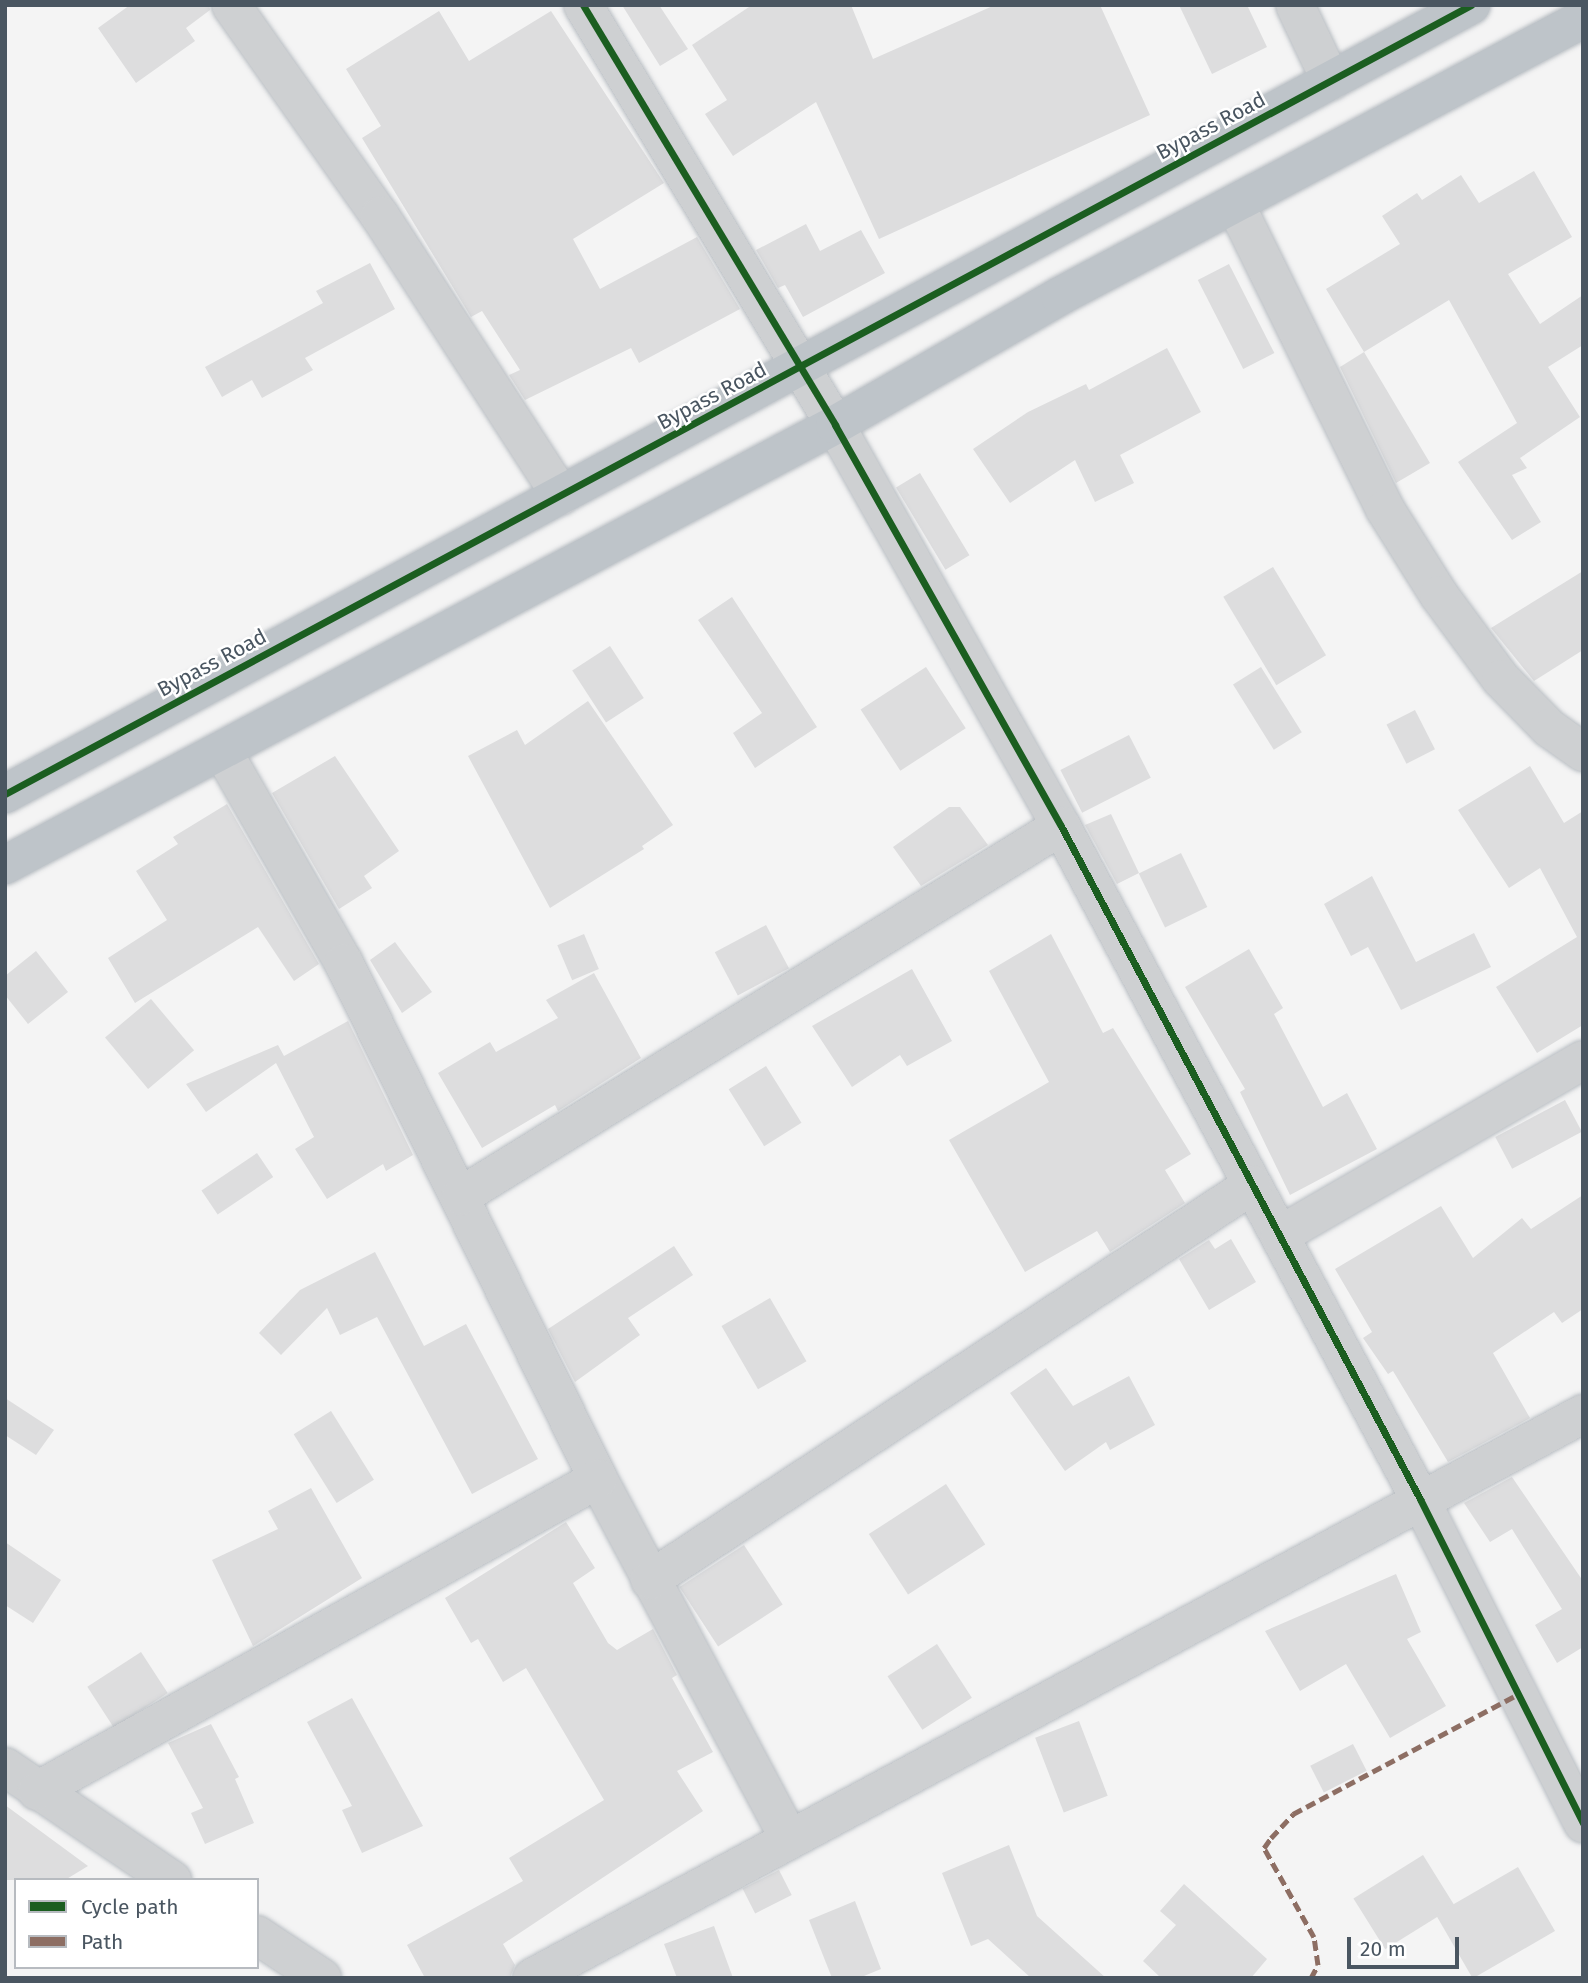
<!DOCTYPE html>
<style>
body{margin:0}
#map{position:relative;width:1588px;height:1983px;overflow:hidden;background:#f4f4f4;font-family:"Fira Sans",sans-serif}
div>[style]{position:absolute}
.building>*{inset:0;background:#ddddde;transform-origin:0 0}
.roads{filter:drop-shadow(0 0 2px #b9bec3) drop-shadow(0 0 2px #b9bec3)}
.minor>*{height:38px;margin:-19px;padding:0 19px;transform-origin:19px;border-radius:19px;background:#ced0d2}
.highway>*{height:38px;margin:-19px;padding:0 19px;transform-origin:19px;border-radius:19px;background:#bec4c9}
.quiet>*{height:5px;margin-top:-2.5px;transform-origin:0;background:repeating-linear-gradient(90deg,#8d6e63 0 10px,transparent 0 15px)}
.cycleway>*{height:7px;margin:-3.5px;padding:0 3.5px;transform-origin:3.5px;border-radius:3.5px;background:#1b5e20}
span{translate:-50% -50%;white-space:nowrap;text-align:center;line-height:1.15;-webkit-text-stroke:5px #fff;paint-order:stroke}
.street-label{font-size:21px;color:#4a5661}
.frame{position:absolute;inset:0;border:7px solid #4a5661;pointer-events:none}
.legend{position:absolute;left:14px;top:1878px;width:245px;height:91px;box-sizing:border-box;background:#fff;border:2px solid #b7bbc0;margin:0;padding:9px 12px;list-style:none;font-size:21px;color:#4a5661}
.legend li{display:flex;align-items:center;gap:14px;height:35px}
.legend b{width:35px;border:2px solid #b7bbc0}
.scale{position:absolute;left:1347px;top:1937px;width:112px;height:32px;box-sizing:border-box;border:4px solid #4a5661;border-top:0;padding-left:9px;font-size:21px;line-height:24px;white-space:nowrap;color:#4a5661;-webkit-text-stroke:5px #fff;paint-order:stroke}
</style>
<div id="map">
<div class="building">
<i style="clip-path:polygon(130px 5px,209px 5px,210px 10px,186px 28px,195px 41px,136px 83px,98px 28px)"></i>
<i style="clip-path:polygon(622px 5px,659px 5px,688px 49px,660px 66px)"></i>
<i style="clip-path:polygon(752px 5px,851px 5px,873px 59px,995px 5px,1100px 5px,1150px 115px,879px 239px,816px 102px,733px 156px,705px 114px,727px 100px,692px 45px)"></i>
<i style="clip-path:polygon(1179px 5px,1247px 5px,1267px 47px,1212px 74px)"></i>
<i style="clip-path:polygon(439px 11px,469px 61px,551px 11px,664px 183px,573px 239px,600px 289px,697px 237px,740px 309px,639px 363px,631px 348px,525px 400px,509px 375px,520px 370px,482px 311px,471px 317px,362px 138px,381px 126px,346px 69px)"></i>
<i style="clip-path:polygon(1534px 171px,1572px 237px,1508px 274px,1540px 324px,1583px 295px,1583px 345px,1548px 367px,1580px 417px,1520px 458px,1527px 468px,1512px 475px,1541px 522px,1512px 540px,1458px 462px,1517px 423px,1449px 300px,1364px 352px,1326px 289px,1400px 244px,1382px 216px,1417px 193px,1422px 200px,1461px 175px,1479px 203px)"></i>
<i style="clip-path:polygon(806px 224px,820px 251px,861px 230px,885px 273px,803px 317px,785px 285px,778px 288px,756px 250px)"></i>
<i style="clip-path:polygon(370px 263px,395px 309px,305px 358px,313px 370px,262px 398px,252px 380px,222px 397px,205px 367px,323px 303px,316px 291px)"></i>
<i style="left:1229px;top:264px;width:100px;height:35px;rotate:63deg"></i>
<i style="clip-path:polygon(1167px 348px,1201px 412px,1120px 455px,1134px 483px,1095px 502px,1075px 460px,1010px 503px,973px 449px,1028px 412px,1086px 384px,1089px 390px)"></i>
<i style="clip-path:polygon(1364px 352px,1430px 463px,1396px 483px,1340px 367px)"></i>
<i style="left:920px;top:473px;width:96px;height:28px;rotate:59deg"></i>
<i style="left:1273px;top:567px;width:103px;height:58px;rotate:59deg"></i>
<i style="clip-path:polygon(1583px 571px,1583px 650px,1534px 681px,1491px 628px)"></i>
<i style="clip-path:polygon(732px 597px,817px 727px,755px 768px,733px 733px,762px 713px,698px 620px)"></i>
<i style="left:610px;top:646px;width:62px;height:45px;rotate:57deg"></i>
<i style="left:926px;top:667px;width:73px;height:78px;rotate:57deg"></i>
<i style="left:1261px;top:667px;width:77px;height:33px;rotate:58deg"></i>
<i style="clip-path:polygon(588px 701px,673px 825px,642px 846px,644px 849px,550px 908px,468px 756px,517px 730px,525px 745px)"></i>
<i style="left:1415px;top:710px;width:44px;height:32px;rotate:63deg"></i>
<i style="left:1129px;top:735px;width:48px;height:77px;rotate:63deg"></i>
<i style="clip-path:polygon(335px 756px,399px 851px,364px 876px,372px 888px,339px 909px,272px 793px)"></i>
<i style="clip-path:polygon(1530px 766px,1564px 823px,1583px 811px,1583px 1025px,1537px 1053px,1496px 987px,1577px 937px,1540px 868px,1509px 888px,1458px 810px)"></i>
<i style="clip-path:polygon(227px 804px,319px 964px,294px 981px,258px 927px,135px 1003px,108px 958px,167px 920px,136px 871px,178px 844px,173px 837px)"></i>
<i style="clip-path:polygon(949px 807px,960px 807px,988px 845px,921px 886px,893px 847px)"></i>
<i style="clip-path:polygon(1111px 814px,1139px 873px,1117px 884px,1085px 825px)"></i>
<i style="left:1181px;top:853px;width:60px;height:47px;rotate:64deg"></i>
<i style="clip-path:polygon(1372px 876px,1416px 962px,1474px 933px,1491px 967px,1401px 1010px,1368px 947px,1351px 956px,1324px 904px)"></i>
<i style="left:766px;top:925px;width:49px;height:58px;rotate:62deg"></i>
<i style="left:584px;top:934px;width:38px;height:29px;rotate:67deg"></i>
<i style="clip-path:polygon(1051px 934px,1103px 1033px,1113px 1028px,1191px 1154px,1165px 1170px,1185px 1203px,1110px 1252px,1097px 1231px,1025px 1272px,949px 1140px,1049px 1082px,989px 971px)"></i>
<i style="clip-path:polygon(395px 942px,432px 992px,402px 1013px,370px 960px)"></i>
<i style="clip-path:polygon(1249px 949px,1283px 1008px,1274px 1014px,1323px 1107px,1347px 1093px,1377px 1149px,1290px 1195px,1240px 1092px,1245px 1089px,1185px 987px)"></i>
<i style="clip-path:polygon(36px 951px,68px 992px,28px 1024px,5px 995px,5px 976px)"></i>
<i style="clip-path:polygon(912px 969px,952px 1041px,907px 1066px,900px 1055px,852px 1087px,812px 1026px)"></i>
<i style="clip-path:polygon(594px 973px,641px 1058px,558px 1111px,555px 1105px,482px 1148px,438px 1073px,490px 1042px,496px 1052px,558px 1018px,546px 1000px)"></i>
<i style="left:151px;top:999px;width:67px;height:60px;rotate:50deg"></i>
<i style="clip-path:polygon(348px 1021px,413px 1155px,386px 1171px,383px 1164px,327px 1199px,295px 1149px,314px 1137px,276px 1063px,206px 1112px,186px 1084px,278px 1045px,284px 1056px)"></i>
<i style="left:766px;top:1066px;width:67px;height:44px;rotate:58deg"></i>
<i style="left:1565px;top:1100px;width:36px;height:79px;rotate:62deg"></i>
<i style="left:257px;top:1153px;width:29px;height:67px;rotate:56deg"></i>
<i style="clip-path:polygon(1583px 1195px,1583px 1309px,1562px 1323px,1554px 1312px,1493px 1353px,1530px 1418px,1448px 1462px,1393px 1371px,1388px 1374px,1363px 1338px,1372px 1332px,1335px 1269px,1441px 1206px,1473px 1258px,1522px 1218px,1531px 1229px)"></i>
<i style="clip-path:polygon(1231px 1239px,1256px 1282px,1209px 1310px,1179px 1259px,1209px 1240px,1215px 1249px)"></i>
<i style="clip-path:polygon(674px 1246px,693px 1275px,628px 1318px,640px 1335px,575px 1382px,548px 1329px)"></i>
<i style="clip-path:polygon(375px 1252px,424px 1346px,466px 1324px,538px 1459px,472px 1494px,377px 1317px,340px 1335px,327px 1308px,281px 1355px,259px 1333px,300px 1290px)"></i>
<i style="left:770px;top:1298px;width:73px;height:56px;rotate:60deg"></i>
<i style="clip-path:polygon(1046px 1368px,1073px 1406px,1129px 1376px,1155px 1425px,1110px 1450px,1106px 1442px,1065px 1471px,1010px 1393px)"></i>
<i style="clip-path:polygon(5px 1398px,54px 1430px,36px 1455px,5px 1435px)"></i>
<i style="left:331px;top:1411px;width:81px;height:44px;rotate:58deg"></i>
<i style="clip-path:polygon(1512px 1477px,1583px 1581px,1583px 1647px,1557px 1663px,1535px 1625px,1562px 1609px,1512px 1529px,1490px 1542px,1464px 1503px)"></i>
<i style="left:946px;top:1484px;width:72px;height:92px;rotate:57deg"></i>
<i style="clip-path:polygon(311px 1488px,362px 1578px,253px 1646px,212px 1560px,278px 1529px,268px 1511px)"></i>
<i style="clip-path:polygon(566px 1522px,595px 1568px,573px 1583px,608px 1643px,617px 1650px,653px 1629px,677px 1675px,672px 1678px,713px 1752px,677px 1771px,703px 1811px,503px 1944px,515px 1965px,510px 1978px,425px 1978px,407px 1945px,523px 1881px,509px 1858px,604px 1800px,526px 1668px,503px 1682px,478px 1639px,471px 1643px,445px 1598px)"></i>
<i style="clip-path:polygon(5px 1542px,61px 1580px,33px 1623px,5px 1605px)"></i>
<i style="left:744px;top:1545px;width:71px;height:77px;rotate:57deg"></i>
<i style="clip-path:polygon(1396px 1574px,1421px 1632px,1407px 1639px,1446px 1706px,1390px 1738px,1346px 1664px,1300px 1691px,1265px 1631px)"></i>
<i style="left:937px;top:1644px;width:64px;height:59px;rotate:57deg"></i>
<i style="left:141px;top:1652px;width:49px;height:64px;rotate:57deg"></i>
<i style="clip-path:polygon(352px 1698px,423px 1826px,362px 1853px,342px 1810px,352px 1806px,307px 1722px)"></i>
<i style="left:1079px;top:1721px;width:80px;height:47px;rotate:69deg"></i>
<i style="clip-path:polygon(211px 1724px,239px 1777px,235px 1779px,254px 1823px,205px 1844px,191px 1813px,203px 1808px,168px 1743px)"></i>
<i style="left:1353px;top:1744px;width:30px;height:48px;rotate:63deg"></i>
<i style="clip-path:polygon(5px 1805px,88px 1866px,65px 1880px,5px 1880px)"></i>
<i style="clip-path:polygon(1009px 1845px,1037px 1916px,1106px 1978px,1031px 1978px,988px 1939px,971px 1946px,942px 1873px)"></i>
<i style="left:1423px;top:1855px;width:60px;height:82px;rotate:58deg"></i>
<i style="left:1518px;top:1867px;width:74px;height:95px;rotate:60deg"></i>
<i style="left:779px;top:1870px;width:28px;height:41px;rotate:63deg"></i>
<i style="clip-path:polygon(1184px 1884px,1267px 1959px,1251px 1978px,1161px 1978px,1143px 1961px,1176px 1925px,1160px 1911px)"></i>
<i style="clip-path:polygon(855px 1901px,881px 1969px,859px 1978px,832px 1978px,809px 1920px)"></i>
<i style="clip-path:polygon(714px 1926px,733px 1978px,677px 1978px,664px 1944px)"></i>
</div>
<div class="roads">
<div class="minor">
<i style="left:231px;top:5px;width:258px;rotate:54.8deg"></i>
<i style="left:380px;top:216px;width:333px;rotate:57.1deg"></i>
<i style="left:583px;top:5px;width:490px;rotate:59deg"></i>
<i style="left:835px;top:425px;width:460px;rotate:60.6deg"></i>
<i style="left:1061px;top:826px;width:763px;rotate:61.92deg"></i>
<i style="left:1420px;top:1499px;width:363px;rotate:63.3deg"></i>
<i style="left:1295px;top:5px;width:84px;rotate:64.7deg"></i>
<i style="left:1235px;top:204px;width:340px;rotate:63.8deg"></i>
<i style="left:1385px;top:509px;width:102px;rotate:57.9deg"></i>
<i style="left:1439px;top:595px;width:104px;rotate:53.6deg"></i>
<i style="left:1501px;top:679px;width:69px;rotate:45.6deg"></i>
<i style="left:1549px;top:728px;width:42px;rotate:35.2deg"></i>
<i style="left:223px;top:752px;width:243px;rotate:60.2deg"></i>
<i style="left:344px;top:963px;width:575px;rotate:63.79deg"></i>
<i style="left:598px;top:1479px;width:405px;rotate:62deg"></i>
<i style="left:461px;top:1196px;width:705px;rotate:-31.66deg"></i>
<i style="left:1280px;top:1235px;width:350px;rotate:-30deg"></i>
<i style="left:650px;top:1580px;width:720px;rotate:-33.27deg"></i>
<i style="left:5px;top:1767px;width:202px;rotate:34.1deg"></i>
<i style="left:37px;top:1791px;width:642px;rotate:-29.08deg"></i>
<i style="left:257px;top:1935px;width:78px;rotate:33.5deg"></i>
<i style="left:532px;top:1978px;width:1193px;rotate:-28.22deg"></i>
</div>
<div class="highway">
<i style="left:5px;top:794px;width:1665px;rotate:-28.29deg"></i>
<i style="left:5px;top:865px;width:939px;rotate:-27.93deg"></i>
<i style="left:835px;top:425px;width:259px;rotate:-29.8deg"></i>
<i style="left:1060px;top:296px;width:592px;rotate:-27.91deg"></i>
</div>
</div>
<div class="quiet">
<i style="left:1311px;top:1978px;width:15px;rotate:-62deg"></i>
<i style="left:1318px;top:1965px;width:28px;rotate:-98deg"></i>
<i style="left:1314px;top:1937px;width:102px;rotate:-119.3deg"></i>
<i style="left:1264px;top:1848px;width:12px;rotate:-55deg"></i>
<i style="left:1271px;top:1838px;width:33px;rotate:-47deg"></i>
<i style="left:1293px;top:1814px;width:256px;rotate:-28deg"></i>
</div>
<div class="cycleway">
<i style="left:583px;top:5px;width:490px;rotate:59deg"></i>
<i style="left:835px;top:425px;width:460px;rotate:60.6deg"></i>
<i style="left:1061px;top:826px;width:763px;rotate:61.92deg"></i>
<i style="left:1420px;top:1499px;width:363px;rotate:63.3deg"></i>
<i style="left:5px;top:794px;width:1665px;rotate:-28.29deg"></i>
</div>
<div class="street-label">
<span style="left:1211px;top:126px;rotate:-28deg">Bypass Road</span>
<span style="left:712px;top:396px;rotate:-28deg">Bypass Road</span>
<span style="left:212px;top:663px;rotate:-28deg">Bypass Road</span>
</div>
<div class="frame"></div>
<ul class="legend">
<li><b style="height:9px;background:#1b5e20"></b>Cycle path</li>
<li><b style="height:9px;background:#8d6e63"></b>Path</li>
</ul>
<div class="scale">20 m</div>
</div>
